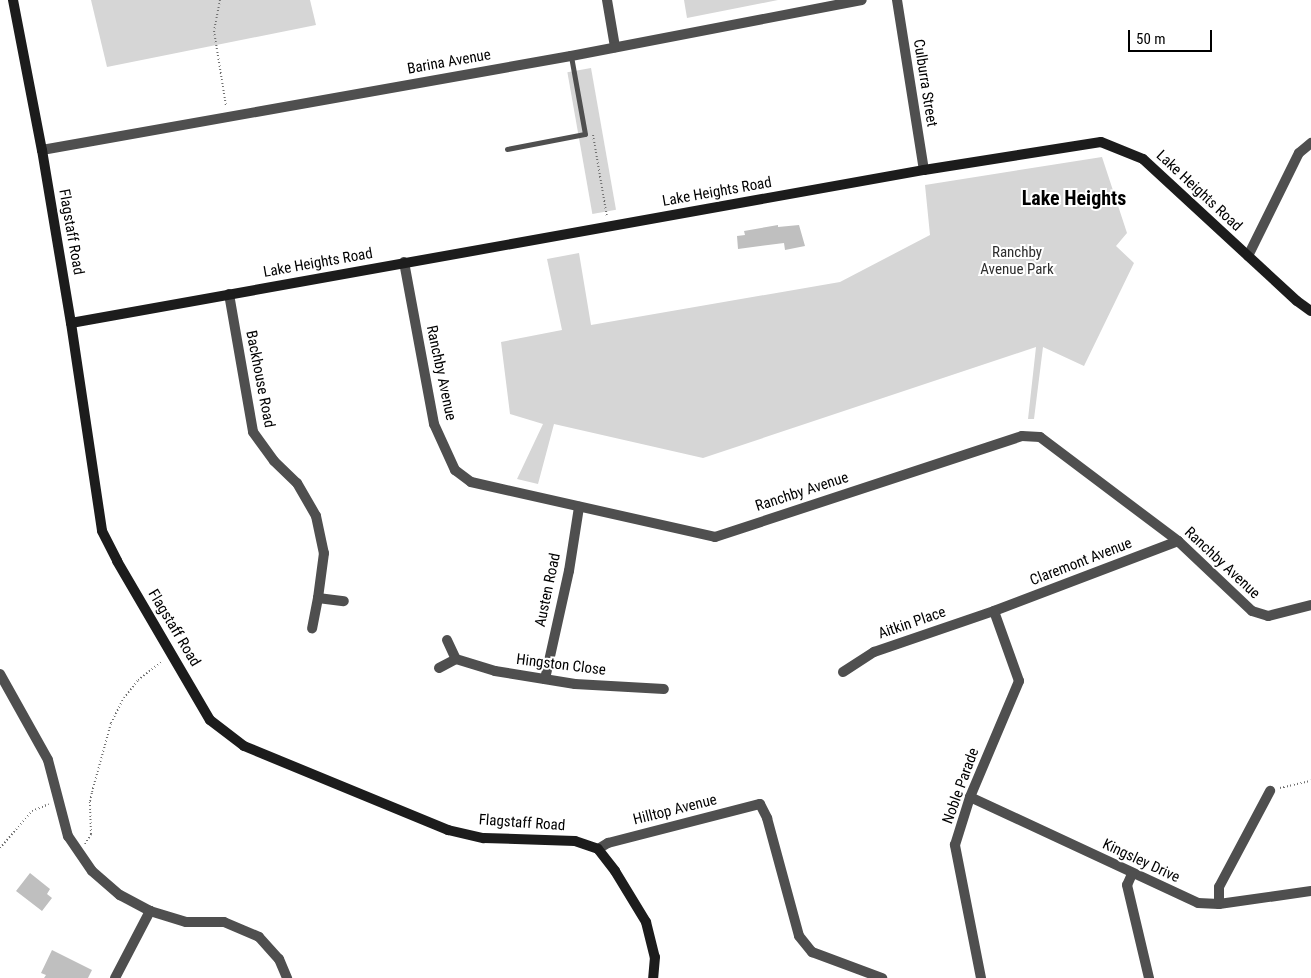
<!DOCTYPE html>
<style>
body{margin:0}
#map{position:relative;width:1311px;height:978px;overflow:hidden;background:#fff;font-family:"Roboto Condensed",sans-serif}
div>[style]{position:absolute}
.green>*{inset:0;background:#d6d6d6;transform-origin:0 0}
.building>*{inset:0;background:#bfbfbf}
.path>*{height:2px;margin-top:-1px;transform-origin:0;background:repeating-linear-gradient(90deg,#717171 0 1px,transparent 0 3.5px)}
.service>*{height:5px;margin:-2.5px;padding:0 2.5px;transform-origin:2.5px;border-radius:2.5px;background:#4f4f4f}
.minor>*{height:10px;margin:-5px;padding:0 5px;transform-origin:5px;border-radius:5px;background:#4f4f4f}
.tertiary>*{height:10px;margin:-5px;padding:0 5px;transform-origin:5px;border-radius:5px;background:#4f4f4f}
.secondary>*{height:10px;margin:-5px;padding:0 5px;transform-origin:5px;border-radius:5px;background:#1c1c1c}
span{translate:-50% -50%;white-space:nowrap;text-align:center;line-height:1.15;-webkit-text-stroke:4px #fff;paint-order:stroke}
.street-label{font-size:15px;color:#000}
.park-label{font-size:15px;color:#2d2d2d}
.district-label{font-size:20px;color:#000;font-weight:700}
.scale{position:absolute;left:1128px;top:30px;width:84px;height:22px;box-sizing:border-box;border:2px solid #000;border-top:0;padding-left:6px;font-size:15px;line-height:18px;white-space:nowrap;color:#000;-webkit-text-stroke:4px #fff;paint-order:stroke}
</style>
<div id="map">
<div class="green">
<i style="clip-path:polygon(91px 0,310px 0,316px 25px,107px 67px)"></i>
<i style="clip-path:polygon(684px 0,778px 0,687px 18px)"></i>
<i style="left:591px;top:68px;width:144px;height:24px;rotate:80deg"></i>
<i style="clip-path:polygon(1102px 157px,1127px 233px,1116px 246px,1134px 263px,1084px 366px,1043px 347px,1034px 419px,1028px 419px,1036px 347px,703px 458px,554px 424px,538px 484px,517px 479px,543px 424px,510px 414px,501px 342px,562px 330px,547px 259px,579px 253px,591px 325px,840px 282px,930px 235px,925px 185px)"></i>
</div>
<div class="building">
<i style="clip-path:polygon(778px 225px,778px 227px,799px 225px,805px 246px,785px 250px,784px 243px,738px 249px,737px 236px,745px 235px,744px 231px)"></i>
<i style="clip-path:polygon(30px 873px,50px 889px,47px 894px,52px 898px,42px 911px,16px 891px)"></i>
<i style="clip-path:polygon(52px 950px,92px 970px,88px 978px,44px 978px,46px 975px,41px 973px)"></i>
</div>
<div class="path">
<i style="left:220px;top:0;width:32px;rotate:101deg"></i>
<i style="left:214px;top:31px;width:76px;rotate:80.9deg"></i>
<i style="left:593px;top:135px;width:83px;rotate:80.3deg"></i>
<i style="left:1280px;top:788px;width:32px;rotate:-13deg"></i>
<i style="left:85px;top:844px;width:12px;rotate:-59deg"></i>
<i style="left:91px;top:834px;width:33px;rotate:-92deg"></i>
<i style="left:90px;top:801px;width:9px;rotate:-77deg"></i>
<i style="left:92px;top:792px;width:72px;rotate:-74.6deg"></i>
<i style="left:111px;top:723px;width:28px;rotate:-63deg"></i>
<i style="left:124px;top:698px;width:23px;rotate:-52deg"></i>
<i style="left:138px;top:680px;width:31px;rotate:-38deg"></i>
<i style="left:0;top:848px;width:49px;rotate:-49.1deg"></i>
<i style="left:32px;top:811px;width:18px;rotate:-22deg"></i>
</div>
<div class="service">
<i style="left:507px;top:149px;width:79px;rotate:-10.9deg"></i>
<i style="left:585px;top:134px;width:79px;rotate:-100.2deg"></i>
</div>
<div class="minor">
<i style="left:607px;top:0;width:48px;rotate:80.3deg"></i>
<i style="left:897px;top:0;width:172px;rotate:81deg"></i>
<i style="left:42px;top:150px;width:537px;rotate:-10.08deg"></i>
<i style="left:571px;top:56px;width:296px;rotate:-10.9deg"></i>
<i style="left:404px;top:262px;width:165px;rotate:79.5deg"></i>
<i style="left:434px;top:424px;width:51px;rotate:65.5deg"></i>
<i style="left:455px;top:470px;width:20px;rotate:37deg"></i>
<i style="left:471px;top:482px;width:250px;rotate:12.7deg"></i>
<i style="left:715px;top:537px;width:323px;rotate:-18.2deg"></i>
<i style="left:1022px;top:436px;width:18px;rotate:3deg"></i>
<i style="left:1040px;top:437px;width:173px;rotate:37deg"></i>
<i style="left:1178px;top:541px;width:102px;rotate:43.4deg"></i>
<i style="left:1252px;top:611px;width:17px;rotate:17deg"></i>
<i style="left:1268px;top:616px;width:44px;rotate:-14.3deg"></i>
<i style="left:229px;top:294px;width:140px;rotate:80.1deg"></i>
<i style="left:253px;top:432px;width:36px;rotate:54deg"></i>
<i style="left:274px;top:461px;width:32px;rotate:44deg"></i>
<i style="left:297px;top:483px;width:38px;rotate:60deg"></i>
<i style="left:316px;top:516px;width:38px;rotate:78deg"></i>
<i style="left:324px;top:553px;width:45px;rotate:97.6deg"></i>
<i style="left:318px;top:598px;width:31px;rotate:101deg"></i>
<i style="left:318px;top:598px;width:26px;rotate:7deg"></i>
<i style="left:447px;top:640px;width:21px;rotate:65deg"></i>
<i style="left:456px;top:659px;width:41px;rotate:17.1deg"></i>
<i style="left:495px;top:671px;width:81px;rotate:9.2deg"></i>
<i style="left:575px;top:684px;width:89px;rotate:3.2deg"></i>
<i style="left:439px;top:668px;width:19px;rotate:-28deg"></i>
<i style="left:843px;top:672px;width:37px;rotate:-33deg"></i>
<i style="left:874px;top:652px;width:127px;rotate:-18.9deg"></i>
<i style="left:994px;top:611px;width:197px;rotate:-20.8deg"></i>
<i style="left:0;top:674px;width:98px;rotate:60.8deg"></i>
<i style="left:48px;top:760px;width:79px;rotate:75.3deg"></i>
<i style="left:68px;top:836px;width:42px;rotate:55.6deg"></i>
<i style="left:92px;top:871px;width:37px;rotate:41deg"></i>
<i style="left:120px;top:895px;width:34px;rotate:28deg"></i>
<i style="left:150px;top:911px;width:38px;rotate:17deg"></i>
<i style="left:186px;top:922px;width:38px"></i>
<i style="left:224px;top:922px;width:38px;rotate:23deg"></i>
<i style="left:259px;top:937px;width:30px;rotate:48deg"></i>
<i style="left:279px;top:959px;width:21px;rotate:67deg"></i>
<i style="left:545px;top:679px;width:111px;rotate:-77.5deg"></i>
<i style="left:569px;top:571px;width:65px;rotate:-81.1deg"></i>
<i style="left:970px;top:797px;width:251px;rotate:24.9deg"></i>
<i style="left:1198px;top:903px;width:21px;rotate:3deg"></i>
<i style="left:1219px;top:904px;width:93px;rotate:-8deg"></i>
<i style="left:598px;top:849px;width:12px;rotate:-31deg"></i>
<i style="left:608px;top:843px;width:157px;rotate:-14.4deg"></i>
<i style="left:760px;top:804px;width:16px;rotate:63deg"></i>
<i style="left:767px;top:818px;width:122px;rotate:74.8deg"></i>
<i style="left:799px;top:936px;width:21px;rotate:51deg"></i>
<i style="left:812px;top:952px;width:75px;rotate:20.4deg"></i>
<i style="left:1132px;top:874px;width:12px;rotate:114deg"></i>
<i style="left:1127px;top:885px;width:96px;rotate:76.7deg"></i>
<i style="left:1219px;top:904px;width:17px;rotate:-90deg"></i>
<i style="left:1219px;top:887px;width:109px;rotate:-62deg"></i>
<i style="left:115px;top:978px;width:76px;rotate:-62.4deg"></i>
<i style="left:981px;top:978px;width:136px;rotate:-101.1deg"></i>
<i style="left:955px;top:845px;width:50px;rotate:-72.6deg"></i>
<i style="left:970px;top:797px;width:126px;rotate:-67.1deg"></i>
<i style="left:1019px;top:681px;width:74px;rotate:-109.7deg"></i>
</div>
<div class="tertiary">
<i style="left:1248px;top:256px;width:115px;rotate:-63.7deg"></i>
<i style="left:1299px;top:153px;width:16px;rotate:-40deg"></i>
</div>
<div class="secondary">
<i style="left:13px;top:0;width:153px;rotate:79.1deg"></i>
<i style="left:42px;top:150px;width:175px;rotate:80.5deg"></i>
<i style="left:71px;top:323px;width:210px;rotate:81.5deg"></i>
<i style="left:102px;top:531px;width:34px;rotate:63deg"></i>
<i style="left:117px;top:561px;width:184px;rotate:59.7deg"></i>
<i style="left:210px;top:720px;width:43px;rotate:37.4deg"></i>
<i style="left:244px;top:746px;width:221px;rotate:22.4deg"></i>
<i style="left:448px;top:830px;width:37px;rotate:13deg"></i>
<i style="left:484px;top:838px;width:91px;rotate:1.9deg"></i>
<i style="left:575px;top:841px;width:24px;rotate:19deg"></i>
<i style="left:598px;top:849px;width:28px;rotate:52deg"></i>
<i style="left:615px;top:871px;width:60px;rotate:58.7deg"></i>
<i style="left:646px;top:922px;width:36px;rotate:76deg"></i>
<i style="left:655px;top:957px;width:21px;rotate:95deg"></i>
<i style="left:71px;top:323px;width:867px;rotate:-10.17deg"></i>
<i style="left:924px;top:170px;width:179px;rotate:-9deg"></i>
<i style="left:1101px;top:142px;width:45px;rotate:22deg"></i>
<i style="left:1143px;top:159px;width:209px;rotate:42.7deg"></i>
<i style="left:1297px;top:301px;width:17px;rotate:36deg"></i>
</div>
<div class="street-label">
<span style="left:449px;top:62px;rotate:-10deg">Barina Avenue</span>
<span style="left:925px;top:83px;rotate:81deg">Culburra Street</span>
<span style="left:1199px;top:191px;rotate:43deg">Lake Heights Road</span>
<span style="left:717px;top:192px;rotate:-10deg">Lake Heights Road</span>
<span style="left:71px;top:232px;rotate:80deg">Flagstaff Road</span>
<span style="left:318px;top:263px;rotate:-10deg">Lake Heights Road</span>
<span style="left:441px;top:373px;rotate:78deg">Ranchby Avenue</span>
<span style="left:260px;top:379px;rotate:79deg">Backhouse Road</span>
<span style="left:802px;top:492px;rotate:-18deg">Ranchby Avenue</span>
<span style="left:1081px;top:562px;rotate:-21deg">Claremont Avenue</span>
<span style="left:1222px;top:563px;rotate:43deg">Ranchby Avenue</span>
<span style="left:548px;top:590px;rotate:-78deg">Austen Road</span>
<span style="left:912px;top:623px;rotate:-19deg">Aitkin Place</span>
<span style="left:174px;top:628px;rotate:59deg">Flagstaff Road</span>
<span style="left:561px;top:665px;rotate:7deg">Hingston Close</span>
<span style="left:961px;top:786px;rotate:-70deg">Noble Parade</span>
<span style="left:675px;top:810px;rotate:-14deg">Hilltop Avenue</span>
<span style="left:522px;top:823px;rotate:4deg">Flagstaff Road</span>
<span style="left:1141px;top:861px;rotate:25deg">Kingsley Drive</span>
</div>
<div class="park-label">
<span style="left:1017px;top:261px">Ranchby<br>Avenue Park</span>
</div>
<div class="district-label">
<span style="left:1074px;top:198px">Lake Heights</span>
</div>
<div class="scale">50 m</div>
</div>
